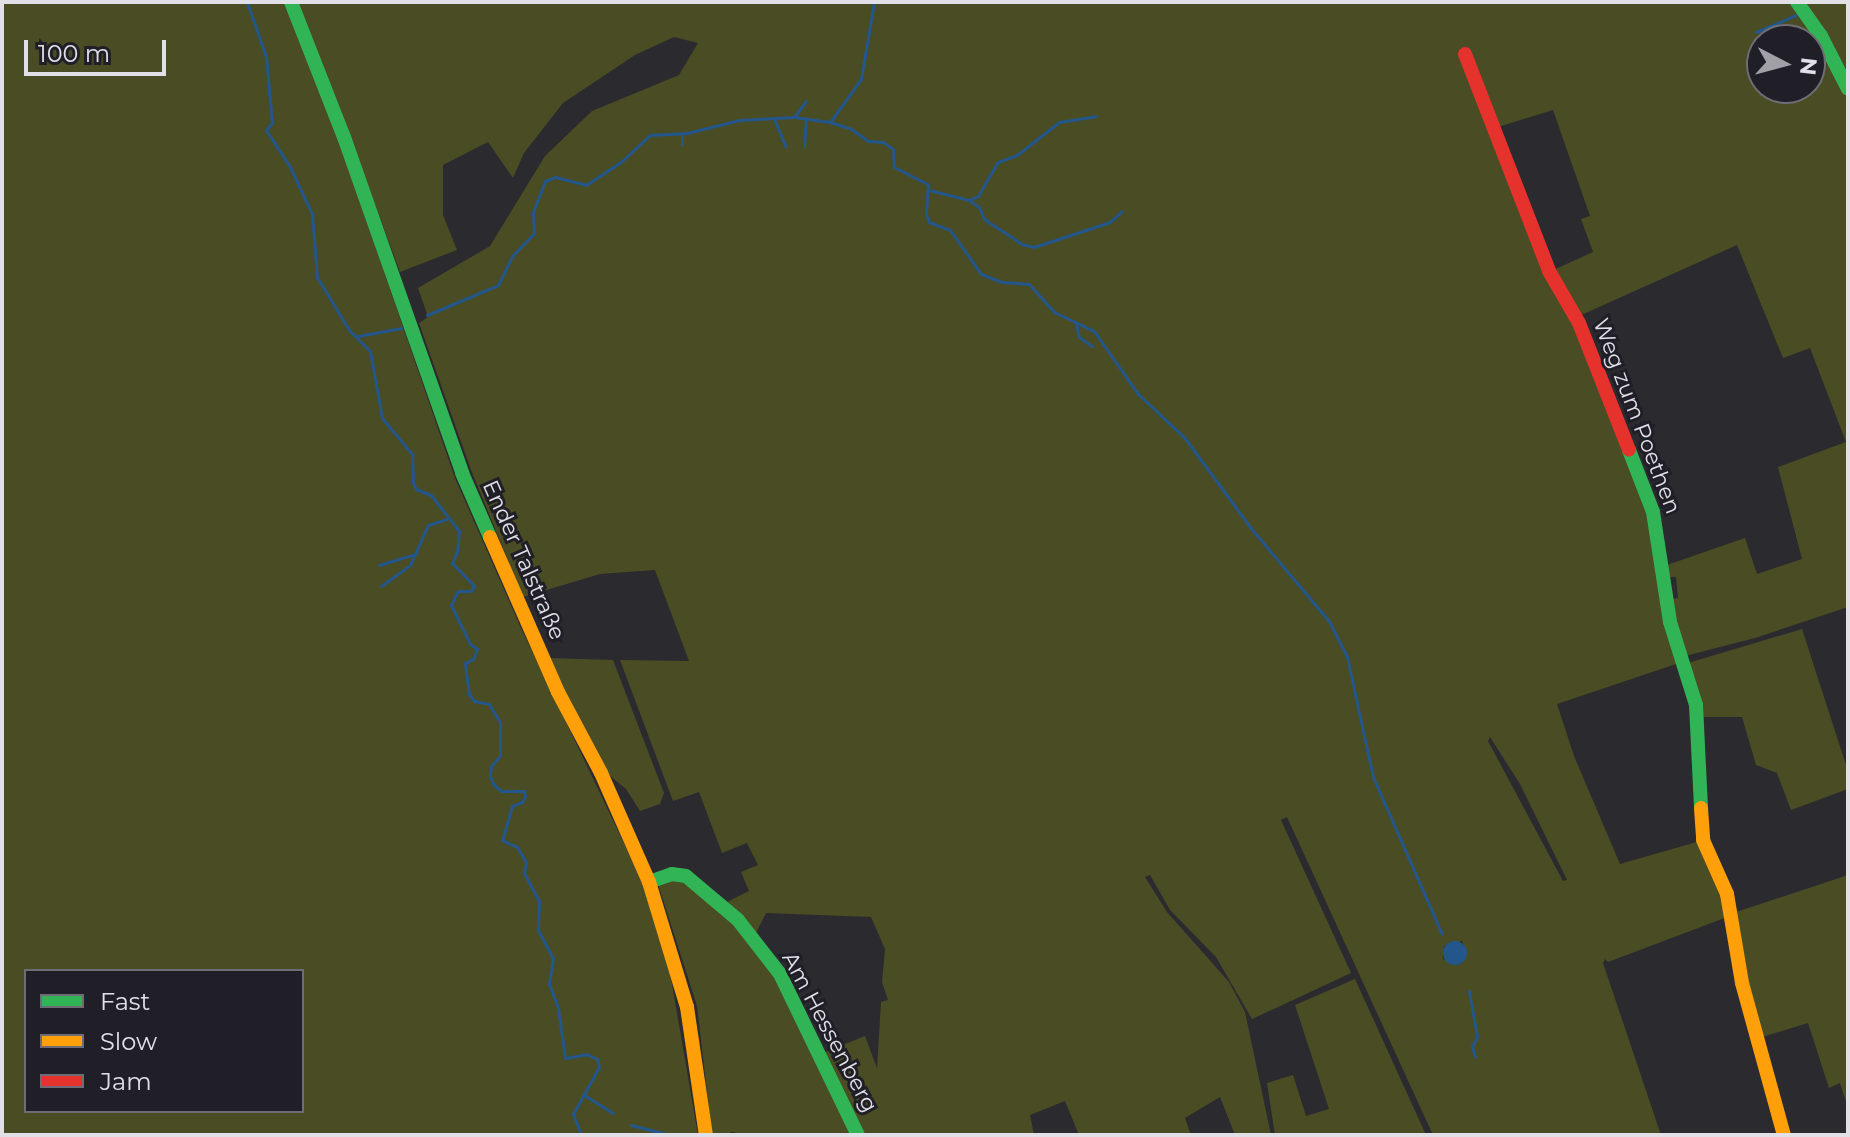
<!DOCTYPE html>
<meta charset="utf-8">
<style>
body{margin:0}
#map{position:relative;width:1850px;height:1137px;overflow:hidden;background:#2b2a2f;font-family:Montserrat,sans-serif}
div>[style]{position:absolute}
.green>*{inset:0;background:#4a4c24}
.water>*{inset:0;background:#23578c}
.round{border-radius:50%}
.stream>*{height:3px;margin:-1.5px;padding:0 1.5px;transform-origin:1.5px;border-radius:1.5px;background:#23578c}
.fast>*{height:14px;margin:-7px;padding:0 7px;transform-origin:7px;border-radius:7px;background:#30b455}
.slow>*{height:14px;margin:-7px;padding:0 7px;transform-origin:7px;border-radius:7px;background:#ff9f0a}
.jam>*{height:14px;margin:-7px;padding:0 7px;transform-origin:7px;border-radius:7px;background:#e5322d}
span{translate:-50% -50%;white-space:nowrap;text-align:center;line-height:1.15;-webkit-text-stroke:6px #201e27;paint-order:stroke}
.street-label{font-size:22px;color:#e2e0e7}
.frame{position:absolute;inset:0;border:4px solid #e2e0e7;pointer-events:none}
.legend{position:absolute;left:24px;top:969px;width:280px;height:144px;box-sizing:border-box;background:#201e27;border:2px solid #6e6c74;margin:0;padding:10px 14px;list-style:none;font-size:24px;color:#e2e0e7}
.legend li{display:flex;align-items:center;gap:16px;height:40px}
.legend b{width:40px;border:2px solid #6e6c74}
.north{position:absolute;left:1746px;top:24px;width:80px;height:80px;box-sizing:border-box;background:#201e27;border:2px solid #6e6c74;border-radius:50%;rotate:96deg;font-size:22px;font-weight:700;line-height:32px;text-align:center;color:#e2e0e7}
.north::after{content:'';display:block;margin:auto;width:28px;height:36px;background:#a2a0a7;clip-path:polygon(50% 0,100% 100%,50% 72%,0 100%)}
.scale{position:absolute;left:24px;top:40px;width:142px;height:36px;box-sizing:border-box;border:4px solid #e2e0e7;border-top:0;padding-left:10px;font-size:24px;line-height:28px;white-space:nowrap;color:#e2e0e7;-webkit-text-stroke:6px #201e27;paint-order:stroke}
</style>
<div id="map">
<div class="green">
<i style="clip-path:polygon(evenodd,2px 2px,286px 2px,329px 112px,455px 478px,521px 628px,643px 883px,667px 955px,698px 1135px,2px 1135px,2px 2px,26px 971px,302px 971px,302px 1111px,26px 1111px,26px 971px)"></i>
<i style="clip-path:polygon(evenodd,293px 2px,1848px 2px,1848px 607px,1755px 638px,1685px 656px,1670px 599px,1678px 598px,1676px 577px,1668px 577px,1667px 565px,1745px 538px,1757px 574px,1802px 559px,1778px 467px,1846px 442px,1810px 348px,1783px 358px,1737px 245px,1579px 316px,1551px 271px,1593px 252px,1581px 219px,1590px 216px,1553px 110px,1498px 127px,1468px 54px,1461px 55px,1536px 249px,1580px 334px,1652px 512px,1668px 621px,1682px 662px,1557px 704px,1574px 756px,1620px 864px,1700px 841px,1730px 916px,1608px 962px,1605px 959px,1603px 963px,1661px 1135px,1433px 1135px,1287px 817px,1281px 820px,1351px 973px,1252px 1019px,1216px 957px,1170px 910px,1150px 875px,1145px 877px,1167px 912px,1229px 982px,1245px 1012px,1271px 1135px,1235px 1135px,1220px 1097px,1185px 1118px,1191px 1135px,1079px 1135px,1065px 1101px,1030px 1115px,1034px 1135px,861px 1135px,823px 1053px,865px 1036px,877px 1068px,881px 1002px,888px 1000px,882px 982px,885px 949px,871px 917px,766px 913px,754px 937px,725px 903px,749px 891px,741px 872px,758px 865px,747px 843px,722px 853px,699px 792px,673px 801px,620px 660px,689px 661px,655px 570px,600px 574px,523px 597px,471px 470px,419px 323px,428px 317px,418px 288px,490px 246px,545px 156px,592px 111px,679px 75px,698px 43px,674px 37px,635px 55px,563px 103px,524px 153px,513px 178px,488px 142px,443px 165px,443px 215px,457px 250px,400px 272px,335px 96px,293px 2px,1762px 40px,1810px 40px,1810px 88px,1762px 88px,1762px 40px,293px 2px,1490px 737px,1520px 784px,1567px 880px,1563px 881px,1488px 741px,1490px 737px,293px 2px,1462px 941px,1467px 953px,1461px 964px,1443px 959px,1444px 946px,1462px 941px)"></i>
<i style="clip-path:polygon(1802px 629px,1848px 771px,1848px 789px,1791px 810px,1777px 773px,1756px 765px,1742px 717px,1701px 717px,1688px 663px)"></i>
<i style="clip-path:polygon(548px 658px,613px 660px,664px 793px,660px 804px,640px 811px,626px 789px,604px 771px)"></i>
<i style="clip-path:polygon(1848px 875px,1848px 1108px,1840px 1083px,1829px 1088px,1808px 1023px,1759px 1038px,1736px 912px)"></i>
<i style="clip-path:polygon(672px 876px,722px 907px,780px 978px,856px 1135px,751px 1135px,731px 1132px,730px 1135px,712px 1135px,697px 1006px,658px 884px)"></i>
<i style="clip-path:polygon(1355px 979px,1426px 1135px,1275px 1135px,1267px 1083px,1293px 1075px,1306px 1116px,1329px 1109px,1295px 1005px)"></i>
</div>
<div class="water">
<i class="round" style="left:1443px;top:941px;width:24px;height:24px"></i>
</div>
<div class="stream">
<i style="left:247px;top:2px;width:58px;rotate:70.9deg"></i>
<i style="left:266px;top:57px;width:66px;rotate:84.8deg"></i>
<i style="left:272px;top:123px;width:9px;rotate:131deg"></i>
<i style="left:266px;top:130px;width:44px;rotate:57deg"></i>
<i style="left:290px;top:167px;width:52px;rotate:64.9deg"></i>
<i style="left:312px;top:214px;width:63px;rotate:85.5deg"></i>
<i style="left:317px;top:277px;width:62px;rotate:58.9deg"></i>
<i style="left:349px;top:330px;width:30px;rotate:45deg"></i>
<i style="left:370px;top:351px;width:68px;rotate:79.8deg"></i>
<i style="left:382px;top:418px;width:47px;rotate:50.2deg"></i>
<i style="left:412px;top:454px;width:29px;rotate:88deg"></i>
<i style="left:413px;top:483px;width:7px;rotate:63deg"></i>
<i style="left:416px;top:489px;width:16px;rotate:22deg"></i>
<i style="left:431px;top:495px;width:46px;rotate:52.1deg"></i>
<i style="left:459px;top:531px;width:21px;rotate:95deg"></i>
<i style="left:457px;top:552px;width:12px;rotate:114deg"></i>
<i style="left:452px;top:563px;width:32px;rotate:46deg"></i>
<i style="left:474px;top:586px;width:6px;rotate:121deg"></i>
<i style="left:471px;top:591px;width:13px;rotate:180deg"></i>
<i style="left:458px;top:591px;width:16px;rotate:117deg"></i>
<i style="left:451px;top:605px;width:43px;rotate:64deg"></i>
<i style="left:470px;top:644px;width:9px;rotate:36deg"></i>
<i style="left:477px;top:649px;width:11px;rotate:112deg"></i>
<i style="left:473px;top:659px;width:9px;rotate:153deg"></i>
<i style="left:465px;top:663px;width:31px;rotate:83deg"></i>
<i style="left:469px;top:694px;width:9px;rotate:54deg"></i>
<i style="left:474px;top:701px;width:15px;rotate:11deg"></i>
<i style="left:489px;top:704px;width:21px;rotate:59deg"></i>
<i style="left:500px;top:722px;width:34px;rotate:90deg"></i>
<i style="left:500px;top:756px;width:13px;rotate:132deg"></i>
<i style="left:491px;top:766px;width:10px;rotate:96deg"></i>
<i style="left:490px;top:776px;width:9px;rotate:69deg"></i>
<i style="left:493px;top:784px;width:11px;rotate:41deg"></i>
<i style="left:501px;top:791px;width:23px"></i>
<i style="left:524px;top:791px;width:5px;rotate:79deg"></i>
<i style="left:525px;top:796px;width:7px;rotate:117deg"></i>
<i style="left:522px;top:802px;width:11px;rotate:158deg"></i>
<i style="left:512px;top:806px;width:35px;rotate:106deg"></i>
<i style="left:502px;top:840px;width:17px;rotate:25deg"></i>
<i style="left:517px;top:847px;width:17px;rotate:59deg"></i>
<i style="left:526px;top:862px;width:11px;rotate:100deg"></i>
<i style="left:524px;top:873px;width:32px;rotate:62deg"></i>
<i style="left:539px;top:901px;width:29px;rotate:92deg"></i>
<i style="left:538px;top:930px;width:32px;rotate:62deg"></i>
<i style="left:553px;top:958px;width:26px;rotate:99deg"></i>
<i style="left:549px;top:984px;width:26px;rotate:69deg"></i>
<i style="left:558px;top:1008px;width:50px;rotate:82deg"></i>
<i style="left:565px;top:1058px;width:22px;rotate:-10deg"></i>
<i style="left:587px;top:1054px;width:11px;rotate:27deg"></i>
<i style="left:597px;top:1059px;width:8px;rotate:76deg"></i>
<i style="left:599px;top:1067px;width:54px;rotate:119deg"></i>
<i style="left:573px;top:1114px;width:22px;rotate:69deg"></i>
<i style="left:1756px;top:32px;width:43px;rotate:-23deg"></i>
<i style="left:794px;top:117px;width:20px;rotate:-53deg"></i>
<i style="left:774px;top:119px;width:30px;rotate:67deg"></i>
<i style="left:830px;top:122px;width:53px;rotate:-54.2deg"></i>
<i style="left:861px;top:79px;width:78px;rotate:-80.4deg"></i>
<i style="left:682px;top:133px;width:11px;rotate:90deg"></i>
<i style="left:804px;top:146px;width:27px;rotate:-86deg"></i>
<i style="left:929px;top:190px;width:41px;rotate:14deg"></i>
<i style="left:969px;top:200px;width:10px;rotate:-24deg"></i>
<i style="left:978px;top:196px;width:39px;rotate:-60deg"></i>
<i style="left:998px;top:162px;width:20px;rotate:-20deg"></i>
<i style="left:1017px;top:155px;width:53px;rotate:-38.2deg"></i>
<i style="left:1059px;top:122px;width:37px;rotate:-9deg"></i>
<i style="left:969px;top:200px;width:12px;rotate:35deg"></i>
<i style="left:979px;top:207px;width:13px;rotate:67deg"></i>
<i style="left:984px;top:219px;width:45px;rotate:33.3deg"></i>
<i style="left:1022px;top:244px;width:12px;rotate:14deg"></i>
<i style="left:1034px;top:247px;width:80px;rotate:-18.2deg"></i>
<i style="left:1110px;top:222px;width:16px;rotate:-43deg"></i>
<i style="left:427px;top:315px;width:77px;rotate:-22.9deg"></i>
<i style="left:498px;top:285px;width:32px;rotate:-64deg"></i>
<i style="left:512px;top:256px;width:32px;rotate:-46deg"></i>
<i style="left:534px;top:233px;width:21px;rotate:-93deg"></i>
<i style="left:533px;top:212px;width:33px;rotate:-69deg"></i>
<i style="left:545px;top:181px;width:11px;rotate:-22deg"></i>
<i style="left:555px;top:177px;width:32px;rotate:14deg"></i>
<i style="left:586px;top:185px;width:43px;rotate:-33.7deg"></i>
<i style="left:622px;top:161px;width:38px;rotate:-43deg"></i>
<i style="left:650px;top:135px;width:37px;rotate:-3deg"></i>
<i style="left:687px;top:133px;width:54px;rotate:-14deg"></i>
<i style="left:739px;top:120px;width:55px;rotate:-3.1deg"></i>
<i style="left:794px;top:117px;width:36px;rotate:8deg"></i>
<i style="left:830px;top:122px;width:22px;rotate:18deg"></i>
<i style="left:851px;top:129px;width:21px;rotate:35deg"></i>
<i style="left:868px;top:141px;width:15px;rotate:4deg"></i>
<i style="left:883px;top:142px;width:12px;rotate:35deg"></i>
<i style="left:893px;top:149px;width:18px;rotate:87deg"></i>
<i style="left:894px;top:167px;width:38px;rotate:27deg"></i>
<i style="left:928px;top:184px;width:30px;rotate:94deg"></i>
<i style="left:926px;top:214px;width:9px;rotate:69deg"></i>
<i style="left:929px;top:222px;width:22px;rotate:21deg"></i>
<i style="left:950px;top:230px;width:54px;rotate:54.8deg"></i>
<i style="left:981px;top:274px;width:22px;rotate:21deg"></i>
<i style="left:1002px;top:282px;width:27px;rotate:4deg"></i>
<i style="left:1029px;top:284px;width:38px;rotate:48deg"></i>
<i style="left:1054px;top:312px;width:44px;rotate:25.4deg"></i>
<i style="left:1094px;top:331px;width:77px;rotate:55.1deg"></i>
<i style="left:1138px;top:394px;width:63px;rotate:43.1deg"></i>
<i style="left:1184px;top:437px;width:112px;rotate:53.7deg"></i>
<i style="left:1250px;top:527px;width:123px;rotate:50deg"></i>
<i style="left:1329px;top:621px;width:40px;rotate:63.4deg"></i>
<i style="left:1347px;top:657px;width:123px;rotate:77.8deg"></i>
<i style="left:1373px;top:777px;width:171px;rotate:66.3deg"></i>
<i style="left:1076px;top:325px;width:12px;rotate:76deg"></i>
<i style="left:1079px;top:337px;width:16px;rotate:35deg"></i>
<i style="left:358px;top:336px;width:44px;rotate:-10.5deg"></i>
<i style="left:379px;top:565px;width:39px;rotate:-17deg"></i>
<i style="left:381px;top:586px;width:36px;rotate:-36deg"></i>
<i style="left:410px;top:565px;width:44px;rotate:-65.8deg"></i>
<i style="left:428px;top:525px;width:19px;rotate:-18deg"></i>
<i style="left:1469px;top:991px;width:47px;rotate:80.1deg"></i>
<i style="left:1477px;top:1037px;width:11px;rotate:117deg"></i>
<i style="left:1472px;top:1047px;width:10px;rotate:73deg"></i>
<i style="left:584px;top:1095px;width:34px;rotate:32deg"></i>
<i style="left:631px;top:1125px;width:37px;rotate:14deg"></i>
</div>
<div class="fast">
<i style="left:291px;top:2px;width:145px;rotate:68.6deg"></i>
<i style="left:344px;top:137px;width:356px;rotate:70.6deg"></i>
<i style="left:462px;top:473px;width:70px;rotate:66.4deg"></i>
<i style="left:1797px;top:2px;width:42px;rotate:54.8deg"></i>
<i style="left:1821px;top:36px;width:59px;rotate:63deg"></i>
<i style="left:1629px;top:450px;width:66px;rotate:68.8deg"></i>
<i style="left:1653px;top:512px;width:111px;rotate:81.2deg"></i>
<i style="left:1670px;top:622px;width:87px;rotate:72.6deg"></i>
<i style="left:1696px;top:705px;width:103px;rotate:87.2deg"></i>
<i style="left:649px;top:882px;width:24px;rotate:-19deg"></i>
<i style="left:672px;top:874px;width:14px;rotate:8deg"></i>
<i style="left:686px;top:876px;width:68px;rotate:40.2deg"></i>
<i style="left:738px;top:920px;width:68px;rotate:52.1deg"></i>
<i style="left:780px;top:974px;width:179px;rotate:64.2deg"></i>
</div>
<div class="slow">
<i style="left:490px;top:537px;width:169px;rotate:66.3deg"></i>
<i style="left:558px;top:692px;width:92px;rotate:62deg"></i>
<i style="left:601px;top:773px;width:119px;rotate:66.2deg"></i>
<i style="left:649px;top:882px;width:131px;rotate:73.1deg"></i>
<i style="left:687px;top:1007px;width:129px;rotate:81.6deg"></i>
<i style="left:1701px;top:808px;width:32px;rotate:86deg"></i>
<i style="left:1703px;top:840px;width:59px;rotate:66deg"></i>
<i style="left:1727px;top:894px;width:90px;rotate:80.4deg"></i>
<i style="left:1742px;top:983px;width:158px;rotate:74.6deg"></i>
</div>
<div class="jam">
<i style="left:1465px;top:54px;width:233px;rotate:68.8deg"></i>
<i style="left:1549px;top:271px;width:60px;rotate:60deg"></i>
<i style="left:1579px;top:323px;width:136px;rotate:68.5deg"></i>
</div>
<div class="street-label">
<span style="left:1637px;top:416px;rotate:69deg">Weg zum Poethen</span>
<span style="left:524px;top:560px;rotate:66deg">Ender Talstraße</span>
<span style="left:830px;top:1032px;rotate:62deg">Am Hessenberg</span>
</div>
<div class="frame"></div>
<ul class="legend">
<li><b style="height:10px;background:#30b455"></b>Fast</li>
<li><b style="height:10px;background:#ff9f0a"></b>Slow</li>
<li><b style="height:10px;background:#e5322d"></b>Jam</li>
</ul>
<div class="north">N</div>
<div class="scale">100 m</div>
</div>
